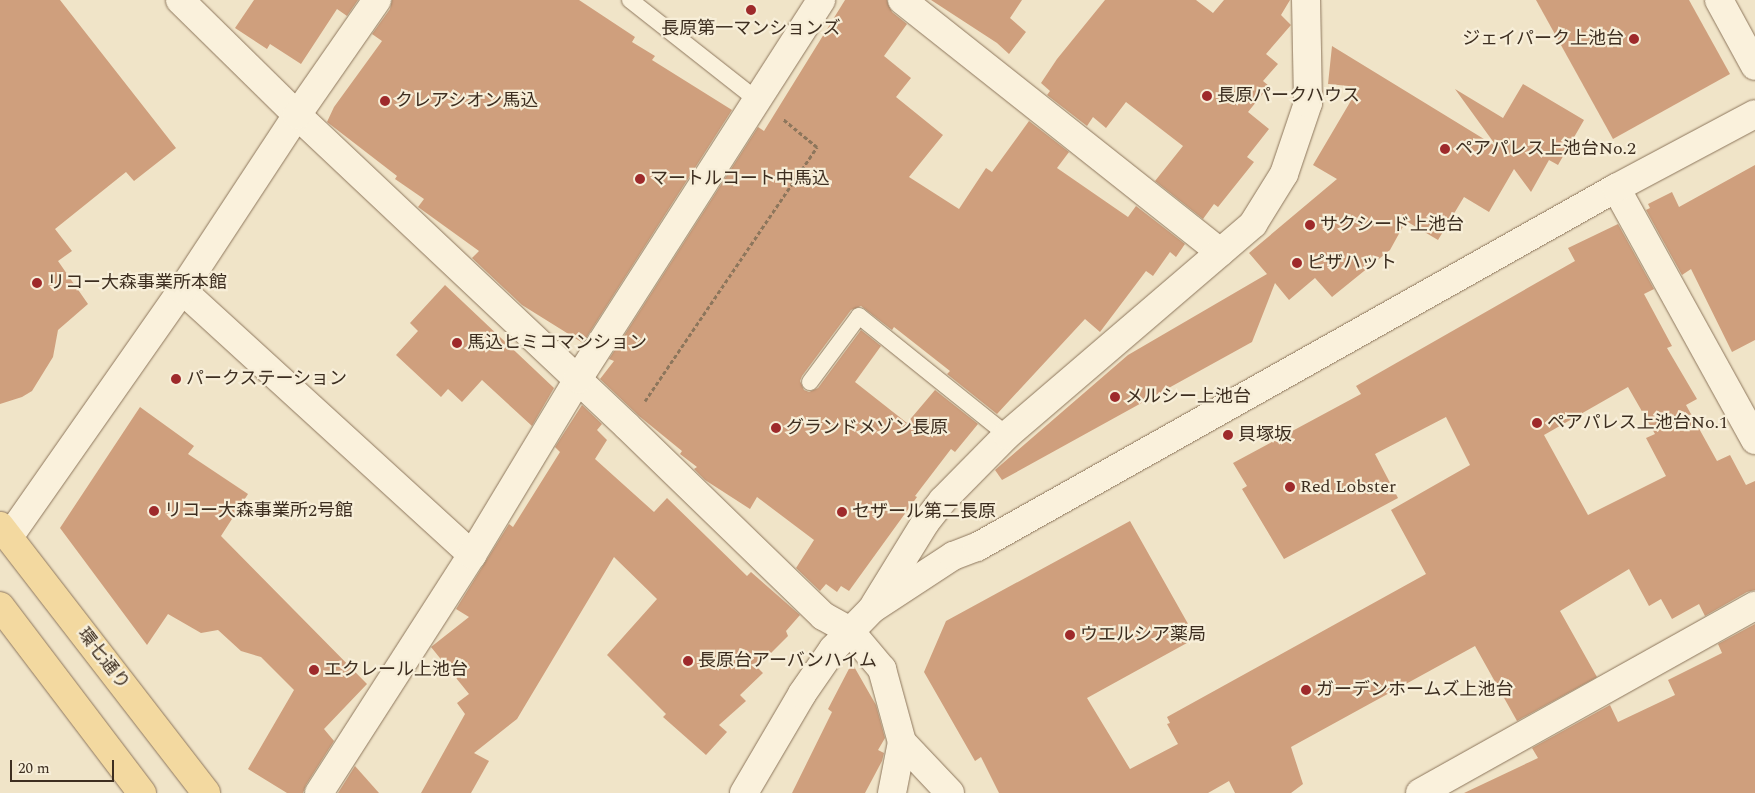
<!DOCTYPE html>
<meta charset="utf-8">
<style>
body{margin:0}
#map{position:relative;width:1755px;height:793px;overflow:hidden;background:#f0e4c8;font-family:Spectral,"Noto Sans JP",serif}
div>[style]{position:absolute}
.building>*{inset:0;background:#cf9f7d}
.path>*{height:3px;margin-top:-1.5px;transform-origin:0;background:repeating-linear-gradient(90deg,#8d765c 0 4px,transparent 0 6.5px)}
.roads{filter:drop-shadow(0 0 1px #8d765c) drop-shadow(0 0 1px #8d765c)}
.lane>*{height:16px;margin:-8px;padding:0 8px;transform-origin:8px;border-radius:8px;background:#faf1dc}
.street>*{height:28px;margin:-14px;padding:0 14px;transform-origin:14px;border-radius:14px;background:#faf1dc}
.secondary>*{height:28px;margin:-14px;padding:0 14px;transform-origin:14px;border-radius:14px;background:#faf1dc}
.primary>*{height:28px;margin:-14px;padding:0 14px;transform-origin:14px;border-radius:14px;background:#f3d9a0}
.dots>*{width:14px;height:14px;translate:-50% -50%;box-sizing:border-box;border:2px solid #f7eed8;border-radius:50%}
span{translate:-50% -50%;white-space:nowrap;text-align:center;line-height:1.15;-webkit-text-stroke:4.5px #f7eed8;paint-order:stroke}
.poi-label{font-size:18px;color:#3d2e20}
.right{translate:-100% -50%;text-align:right}
.left{translate:0 -50%;text-align:left}
.street-label{font-size:18px;color:#3d2e20}
.scale{position:absolute;left:10px;top:760px;width:104px;height:22px;box-sizing:border-box;border:2px solid #3d2e20;border-top:0;padding-left:6px;font-size:15px;line-height:18px;white-space:nowrap;color:#3d2e20;-webkit-text-stroke:4px #f7eed8;paint-order:stroke}
</style>
<div id="map">
<div class="building">
<i style="clip-path:polygon(0 0,60px 0,176px 148px,134px 181px,126px 172px,55px 229px,72px 251px,58px 261px,88px 304px,58px 330px,53px 357px,32px 391px,22px 397px,0 404px)"></i>
<i style="clip-path:polygon(254px 0,358px 0,347px 16px,337px 9px,301px 64px,270px 44px,267px 49px,235px 28px)"></i>
<i style="clip-path:polygon(392px 0,579px 0,635px 37px,632px 42px,655px 56px,652px 60px,732px 110px,583px 343px,522px 305px,472px 258px,479px 251px,418px 207px,424px 199px,395px 179px,397px 176px,327px 122px,334px 107px,382px 41px,372px 34px,390px 9px)"></i>
<i style="clip-path:polygon(845px 0,887px 0,892px 12px,907px 24px,884px 56px,911px 78px,896px 97px,943px 135px,909px 177px,959px 209px,986px 168px,992px 172px,1029px 121px,1069px 152px,1057px 168px,1128px 217px,1136px 206px,1185px 244px,1176px 257px,1170px 252px,1153px 276px,1146px 271px,1100px 332px,1085px 319px,997px 414px,947px 374px,950px 371px,894px 327px,892px 330px,861px 306px,851px 310px,802px 376px,800px 381px,804px 390px,809px 392px,818px 388px,861px 330px,881px 346px,855px 382px,907px 423px,935px 390px,978px 424px,955px 452px,951px 449px,915px 496px,917px 497px,849px 591px,841px 586px,837px 592px,826px 584px,820px 591px,796px 568px,814px 540px,757px 497px,750px 509px,705px 480px,694px 469px,697px 467px,680px 454px,682px 451px,639px 416px,600px 379px,614px 361px,609px 359px,758px 127px,764px 131px)"></i>
<i style="clip-path:polygon(931px 0,1022px 0,1010px 18px,1026px 32px,1009px 54px,997px 43px)"></i>
<i style="clip-path:polygon(1105px 0,1196px 0,1213px 13px,1224px 0,1290px 0,1281px 15px,1291px 25px,1266px 54px,1278px 64px,1263px 81px,1269px 86px,1248px 112px,1269px 129px,1247px 157px,1254px 162px,1218px 207px,1214px 204px,1203px 219px,1155px 181px,1183px 146px,1126px 102px,1106px 128px,1093px 117px,1087px 126px,1047px 95px,1050px 91px,1041px 83px,1057px 59px)"></i>
<i style="clip-path:polygon(1536px 0,1689px 0,1730px 74px,1613px 139px)"></i>
<i style="clip-path:polygon(1332px 46px,1497px 147px,1455px 89px,1503px 118px,1523px 84px,1584px 120px,1558px 165px,1549px 160px,1531px 192px,1514px 169px,1489px 212px,1464px 197px,1438px 240px,1406px 221px,1390px 250px,1332px 297px,1315px 278px,1289px 300px,1275px 283px,1252px 342px,1002px 480px,995px 470px,1128px 355px,1267px 274px,1249px 253px,1337px 179px,1313px 165px,1359px 87px,1328px 84px)"></i>
<i style="clip-path:polygon(1755px 165px,1755px 340px,1732px 352px,1691px 269px,1682px 275px,1646px 210px,1650px 208px,1648px 204px,1672px 192px,1679px 207px)"></i>
<i style="clip-path:polygon(evenodd,1618px 224px,1654px 289px,1644px 294px,1672px 346px,1667px 348px,1697px 399px,1686px 405px,1717px 461px,1730px 455px,1746px 485px,1755px 481px,1755px 590px,1747px 592px,1705px 616px,1699px 604px,1672px 619px,1661px 599px,1649px 606px,1629px 569px,1560px 611px,1597px 677px,1517px 721px,1475px 646px,1291px 747px,1303px 784px,1291px 793px,1235px 793px,1229px 781px,1208px 793px,999px 793px,981px 757px,975px 761px,924px 672px,946px 621px,1130px 521px,1196px 638px,1087px 698px,1130px 769px,1178px 744px,1167px 724px,1170px 723px,1167px 717px,1426px 574px,1391px 510px,1470px 465px,1446px 417px,1375px 454px,1398px 498px,1284px 559px,1242px 489px,1247px 486px,1233px 463px,1361px 394px,1356px 386px,1575px 261px,1568px 248px,1618px 224px,1628px 387px,1655px 434px,1646px 438px,1666px 476px,1588px 515px,1544px 435px,1628px 387px)"></i>
<i style="clip-path:polygon(445px 285px,554px 388px,532px 426px,482px 380px,462px 402px,448px 389px,441px 397px,396px 355px,418px 331px,410px 323px)"></i>
<i style="clip-path:polygon(582px 405px,602px 424px,597px 430px,607px 440px,595px 459px,654px 512px,667px 498px,747px 576px,751px 572px,800px 615px,786px 631px,788px 636px,757px 667px,763px 673px,740px 695px,746px 701px,719px 725px,727px 732px,706px 755px,663px 717px,666px 714px,607px 655px,657px 599px,614px 557px,517px 719px,474px 753px,489px 761px,471px 793px,421px 793px,465px 714px,457px 703px,469px 694px,431px 647px,469px 617px,456px 609px,509px 524px,513px 527px,560px 452px,555px 447px)"></i>
<i style="clip-path:polygon(140px 407px,194px 446px,188px 454px,248px 494px,221px 536px,367px 684px,324px 729px,334px 741px,306px 785px,303px 793px,287px 793px,248px 769px,294px 690px,261px 657px,241px 651px,218px 630px,201px 633px,168px 614px,147px 645px,60px 528px)"></i>
<i style="clip-path:polygon(1755px 624px,1755px 793px,1464px 793px,1538px 758px,1532px 748px,1610px 705px,1618px 722px,1675px 695px,1668px 680px,1722px 653px,1718px 644px)"></i>
<i style="clip-path:polygon(852px 663px,876px 705px,885px 738px,878px 750px,884px 753px,882px 761px,865px 793px,792px 793px,832px 712px,828px 709px)"></i>
<i style="clip-path:polygon(355px 766px,379px 793px,338px 793px)"></i>
</div>
<div class="path">
<i style="left:645px;top:401px;width:307px;rotate:-55.9deg"></i>
<i style="left:817px;top:147px;width:44px;rotate:-140.5deg"></i>
</div>
<div class="roads">
<div class="lane">
<i style="left:630px;top:0;width:162px;rotate:38.2deg"></i>
<i style="left:810px;top:382px;width:82px;rotate:-53.4deg"></i>
<i style="left:859px;top:316px;width:190px;rotate:38.8deg"></i>
</div>
<div class="street">
<i style="left:180px;top:0;width:164px;rotate:44.5deg"></i>
<i style="left:297px;top:115px;width:453px;rotate:43.3deg"></i>
<i style="left:627px;top:426px;width:273px;rotate:44.1deg"></i>
<i style="left:823px;top:616px;width:31px;rotate:29deg"></i>
<i style="left:850px;top:631px;width:50px;rotate:49.9deg"></i>
<i style="left:882px;top:669px;width:76px;rotate:74.7deg"></i>
<i style="left:902px;top:742px;width:52px;rotate:101.1deg"></i>
<i style="left:902px;top:0;width:406px;rotate:38.4deg"></i>
<i style="left:1719px;top:0;width:75px;rotate:61.4deg"></i>
<i style="left:1616px;top:188px;width:288px;rotate:61.1deg"></i>
<i style="left:182px;top:290px;width:393px;rotate:42.4deg"></i>
<i style="left:9px;top:537px;width:302px;rotate:-55deg"></i>
<i style="left:182px;top:290px;width:209px;rotate:-56.7deg"></i>
<i style="left:297px;top:115px;width:140px;rotate:-55.2deg"></i>
<i style="left:902px;top:742px;width:70px;rotate:46.7deg"></i>
<i style="left:319px;top:793px;width:283px;rotate:-57.3deg"></i>
<i style="left:472px;top:555px;width:205px;rotate:-58.9deg"></i>
<i style="left:578px;top:379px;width:450px;rotate:-57.3deg"></i>
<i style="left:1420px;top:793px;width:384px;rotate:-29.2deg"></i>
</div>
<div class="secondary">
<i style="left:875px;top:604px;width:95px;rotate:-58.3deg"></i>
<i style="left:925px;top:523px;width:29px;rotate:-52deg"></i>
<i style="left:943px;top:500px;width:91px;rotate:-45.4deg"></i>
<i style="left:1007px;top:435px;width:324px;rotate:-40.6deg"></i>
<i style="left:1253px;top:224px;width:59px;rotate:-58.2deg"></i>
<i style="left:1284px;top:174px;width:75px;rotate:-71.3deg"></i>
<i style="left:1308px;top:103px;width:103px;rotate:-91.1deg"></i>
<i style="left:744px;top:793px;width:115px;rotate:-59.6deg"></i>
<i style="left:802px;top:694px;width:55px;rotate:-55.4deg"></i>
<i style="left:833px;top:649px;width:56px;rotate:-45.7deg"></i>
<i style="left:872px;top:609px;width:97px;rotate:-33.2deg"></i>
<i style="left:953px;top:556px;width:26px;rotate:-21deg"></i>
<i style="left:977px;top:547px;width:733px;rotate:-29.33deg"></i>
<i style="left:1616px;top:188px;width:157px;rotate:-28deg"></i>
</div>
<div class="primary">
<i style="left:0;top:526px;width:337px;rotate:52.3deg"></i>
<i style="left:0;top:606px;width:235px;rotate:52.8deg"></i>
</div>
</div>
<div class="dots">
<i style="left:751px;top:10px;background:#9e2a2b"></i>
<i style="left:1634px;top:39px;background:#9e2a2b"></i>
<i style="left:1207px;top:96px;background:#9e2a2b"></i>
<i style="left:385px;top:101px;background:#9e2a2b"></i>
<i style="left:1445px;top:149px;background:#9e2a2b"></i>
<i style="left:640px;top:179px;background:#9e2a2b"></i>
<i style="left:1310px;top:225px;background:#9e2a2b"></i>
<i style="left:1297px;top:263px;background:#9e2a2b"></i>
<i style="left:37px;top:283px;background:#9e2a2b"></i>
<i style="left:457px;top:343px;background:#9e2a2b"></i>
<i style="left:176px;top:379px;background:#9e2a2b"></i>
<i style="left:1115px;top:397px;background:#9e2a2b"></i>
<i style="left:1537px;top:423px;background:#9e2a2b"></i>
<i style="left:776px;top:428px;background:#9e2a2b"></i>
<i style="left:1228px;top:435px;background:#9e2a2b"></i>
<i style="left:1290px;top:487px;background:#9e2a2b"></i>
<i style="left:154px;top:511px;background:#9e2a2b"></i>
<i style="left:842px;top:512px;background:#9e2a2b"></i>
<i style="left:1070px;top:635px;background:#9e2a2b"></i>
<i style="left:688px;top:661px;background:#9e2a2b"></i>
<i style="left:314px;top:670px;background:#9e2a2b"></i>
<i style="left:1306px;top:690px;background:#9e2a2b"></i>
</div>
<div class="poi-label">
<span style="left:751px;top:29px">長原第一マンションズ</span>
<span class="right" style="left:1624px;top:39px">ジェイパーク上池台</span>
<span class="left" style="left:1217px;top:96px">長原パークハウス</span>
<span class="left" style="left:395px;top:101px">クレアシオン馬込</span>
<span class="left" style="left:1455px;top:149px">ペアパレス上池台No.2</span>
<span class="left" style="left:650px;top:179px">マートルコート中馬込</span>
<span class="left" style="left:1320px;top:225px">サクシード上池台</span>
<span class="left" style="left:1307px;top:263px">ピザハット</span>
<span class="left" style="left:47px;top:283px">リコー大森事業所本館</span>
<span class="left" style="left:467px;top:343px">馬込ヒミコマンション</span>
<span class="left" style="left:186px;top:379px">パークステーション</span>
<span class="left" style="left:1125px;top:397px">メルシー上池台</span>
<span class="left" style="left:1547px;top:423px">ペアパレス上池台No.1</span>
<span class="left" style="left:786px;top:428px">グランドメゾン長原</span>
<span class="left" style="left:1238px;top:435px">貝塚坂</span>
<span class="left" style="left:1300px;top:487px">Red Lobster</span>
<span class="left" style="left:164px;top:511px">リコー大森事業所2号館</span>
<span class="left" style="left:852px;top:512px">セザール第二長原</span>
<span class="left" style="left:1080px;top:635px">ウエルシア薬局</span>
<span class="left" style="left:698px;top:661px">長原台アーバンハイム</span>
<span class="left" style="left:324px;top:670px">エクレール上池台</span>
<span class="left" style="left:1316px;top:690px">ガーデンホームズ上池台</span>
</div>
<div class="street-label">
<span style="left:103px;top:659px;rotate:52deg">環七通り</span>
</div>
<div class="scale">20 m</div>
</div>
